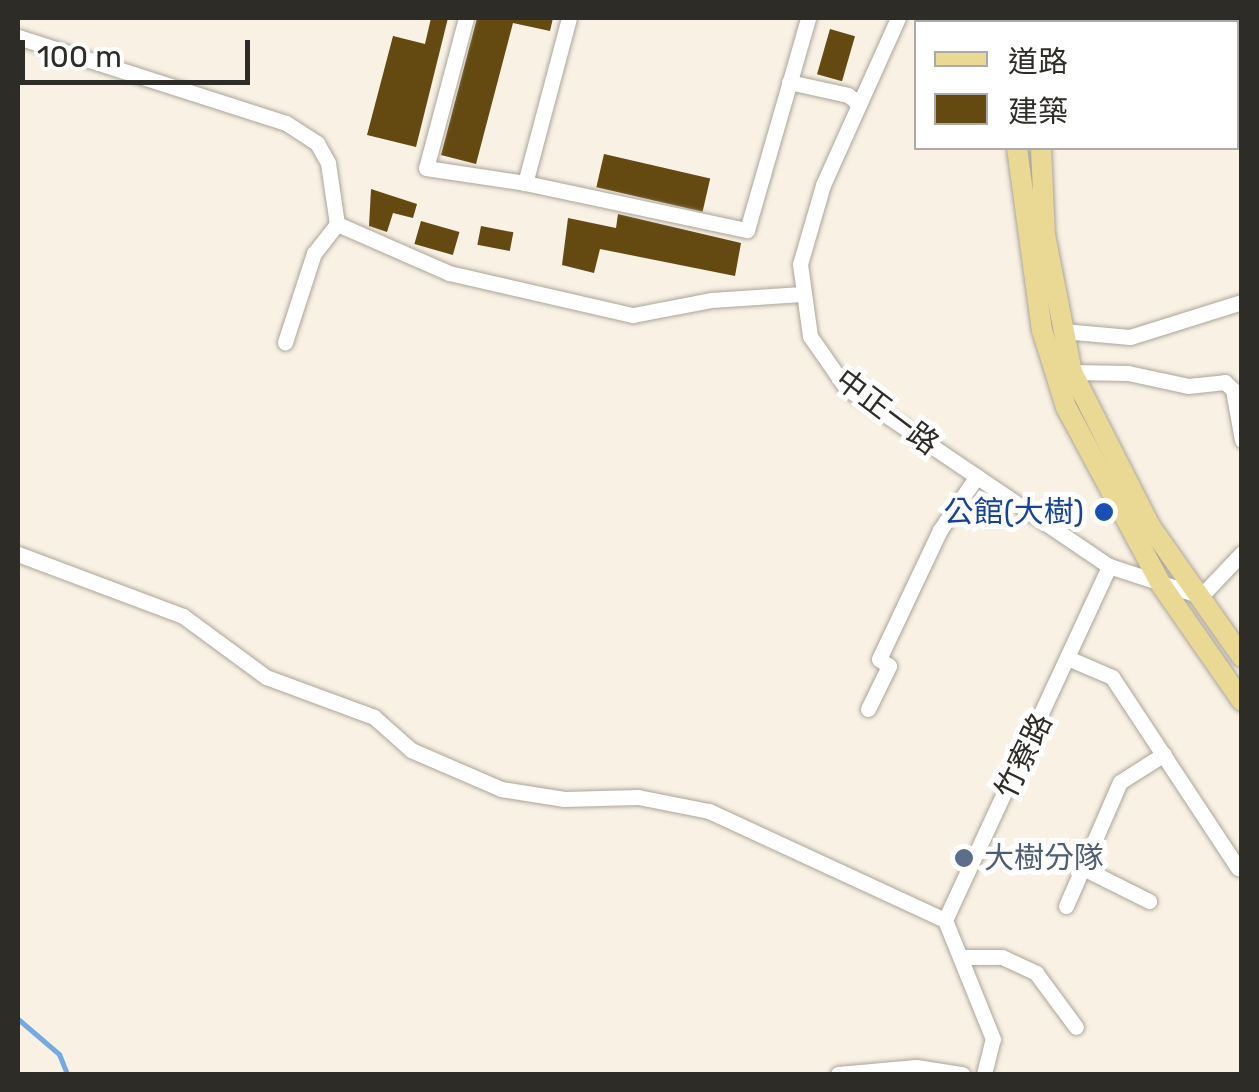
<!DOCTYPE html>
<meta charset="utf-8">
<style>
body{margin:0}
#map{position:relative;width:1259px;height:1092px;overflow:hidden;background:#f8f1e4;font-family:Rubik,"Noto Sans TC",sans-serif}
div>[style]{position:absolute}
.stream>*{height:5px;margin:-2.5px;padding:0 2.5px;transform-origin:2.5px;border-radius:2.5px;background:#75aae1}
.building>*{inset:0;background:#644911;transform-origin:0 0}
.roads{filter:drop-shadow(0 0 2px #aca59a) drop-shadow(0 0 2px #aca59a)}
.minor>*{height:15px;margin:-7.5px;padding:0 7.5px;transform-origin:7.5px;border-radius:7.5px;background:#fff}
.major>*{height:20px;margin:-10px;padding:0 10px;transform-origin:10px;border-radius:10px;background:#ead895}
.dots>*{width:28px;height:28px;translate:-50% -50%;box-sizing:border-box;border:5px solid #fff;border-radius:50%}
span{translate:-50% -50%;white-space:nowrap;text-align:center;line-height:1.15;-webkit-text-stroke:10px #fff;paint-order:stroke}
.street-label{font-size:30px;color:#2e2c27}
.transit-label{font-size:30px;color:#164399}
.right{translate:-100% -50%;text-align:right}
.service-label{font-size:30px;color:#4e5e75}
.left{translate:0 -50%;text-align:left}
.frame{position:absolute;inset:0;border:20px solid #2e2c27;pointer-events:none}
.legend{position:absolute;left:914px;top:20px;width:325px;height:130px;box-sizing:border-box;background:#fff;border:2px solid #ababa9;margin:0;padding:12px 18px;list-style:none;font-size:30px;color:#2e2c27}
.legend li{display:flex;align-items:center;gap:20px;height:50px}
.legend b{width:50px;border:2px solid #ababa9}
.scale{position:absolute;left:20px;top:40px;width:230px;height:45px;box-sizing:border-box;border:5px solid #2e2c27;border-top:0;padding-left:12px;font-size:30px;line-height:35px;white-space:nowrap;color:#2e2c27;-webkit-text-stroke:8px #fff;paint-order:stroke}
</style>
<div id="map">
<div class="stream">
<i style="left:18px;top:1019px;width:54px;rotate:40.5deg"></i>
<i style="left:59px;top:1054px;width:22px;rotate:68deg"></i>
</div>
<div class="building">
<i style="clip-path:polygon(431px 18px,448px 18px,416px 147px,367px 135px,393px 36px,425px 44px)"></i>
<i style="clip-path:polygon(477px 18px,553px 18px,550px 31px,513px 23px,476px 164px,441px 155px)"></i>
<i style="left:830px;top:29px;width:26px;height:47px;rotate:16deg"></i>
<i style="left:604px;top:154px;width:109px;height:34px;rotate:13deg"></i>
<i style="clip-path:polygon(371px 189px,417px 204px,413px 218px,393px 213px,387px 232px,369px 226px)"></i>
<i style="clip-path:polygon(618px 214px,741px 243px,735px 276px,600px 249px,594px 273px,562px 265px,568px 218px,616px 228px)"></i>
<i style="left:421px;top:221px;width:40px;height:24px;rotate:16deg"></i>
<i style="left:481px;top:226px;width:33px;height:19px;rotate:11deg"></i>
</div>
<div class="roads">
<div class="minor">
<i style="left:466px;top:18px;width:155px;rotate:104.9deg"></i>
<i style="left:426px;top:168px;width:100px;rotate:8.6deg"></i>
<i style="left:569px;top:18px;width:171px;rotate:104.9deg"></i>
<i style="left:525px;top:183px;width:227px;rotate:12deg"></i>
<i style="left:747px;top:230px;width:221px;rotate:-73.9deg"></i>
<i style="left:898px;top:18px;width:183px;rotate:114.2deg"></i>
<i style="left:823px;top:185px;width:82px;rotate:106.2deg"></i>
<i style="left:800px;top:264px;width:73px;rotate:82.1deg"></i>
<i style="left:810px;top:336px;width:63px;rotate:55.3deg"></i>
<i style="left:846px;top:388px;width:318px;rotate:34.1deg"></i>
<i style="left:18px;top:37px;width:281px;rotate:17.8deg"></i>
<i style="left:286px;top:123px;width:37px;rotate:33deg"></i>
<i style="left:317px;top:143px;width:23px;rotate:61deg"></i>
<i style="left:328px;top:163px;width:62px;rotate:81.6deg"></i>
<i style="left:337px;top:224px;width:37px;rotate:128deg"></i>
<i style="left:314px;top:253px;width:94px;rotate:108deg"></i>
<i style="left:789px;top:82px;width:60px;rotate:12.4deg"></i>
<i style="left:848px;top:95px;width:14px;rotate:39deg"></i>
<i style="left:337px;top:224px;width:122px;rotate:23.6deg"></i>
<i style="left:449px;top:273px;width:189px;rotate:12.9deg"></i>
<i style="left:633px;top:315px;width:79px;rotate:-10.9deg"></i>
<i style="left:711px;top:300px;width:91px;rotate:-3.8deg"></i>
<i style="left:1063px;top:331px;width:67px;rotate:5.1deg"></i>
<i style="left:1130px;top:337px;width:117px;rotate:-17.4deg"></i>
<i style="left:1072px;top:372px;width:56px;rotate:1deg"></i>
<i style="left:1128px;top:373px;width:61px;rotate:12.2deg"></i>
<i style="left:1188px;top:386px;width:37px;rotate:-6deg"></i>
<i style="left:1225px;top:382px;width:11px;rotate:45deg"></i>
<i style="left:1233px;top:390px;width:51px;rotate:79.8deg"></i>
<i style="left:18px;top:554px;width:176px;rotate:20.6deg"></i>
<i style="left:183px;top:616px;width:103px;rotate:36.3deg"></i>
<i style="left:266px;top:677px;width:115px;rotate:20.3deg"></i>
<i style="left:374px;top:717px;width:50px;rotate:41.7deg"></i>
<i style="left:411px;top:750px;width:98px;rotate:23.4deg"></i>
<i style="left:501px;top:789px;width:64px;rotate:9deg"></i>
<i style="left:564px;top:799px;width:74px;rotate:-1.5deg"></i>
<i style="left:638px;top:797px;width:72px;rotate:11.2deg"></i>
<i style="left:709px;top:811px;width:260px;rotate:24.8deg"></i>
<i style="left:1070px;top:659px;width:46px;rotate:23.2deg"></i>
<i style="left:1112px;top:677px;width:229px;rotate:56.6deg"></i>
<i style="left:868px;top:709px;width:48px;rotate:-64deg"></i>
<i style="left:889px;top:666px;width:12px;rotate:-145deg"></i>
<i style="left:879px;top:659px;width:143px;rotate:-64.7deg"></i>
<i style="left:940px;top:530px;width:65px;rotate:-55.6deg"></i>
<i style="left:1083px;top:868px;width:74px;rotate:26.6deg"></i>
<i style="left:1066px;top:906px;width:135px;rotate:-66.5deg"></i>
<i style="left:1120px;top:782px;width:52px;rotate:-32.5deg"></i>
<i style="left:960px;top:957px;width:42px"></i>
<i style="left:1002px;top:957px;width:38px;rotate:25deg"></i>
<i style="left:1036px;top:973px;width:67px;rotate:53.5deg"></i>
<i style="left:838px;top:1074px;width:78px;rotate:-5.1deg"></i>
<i style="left:916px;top:1067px;width:47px;rotate:8.7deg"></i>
<i style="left:984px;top:1074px;width:36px;rotate:-76deg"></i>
<i style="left:993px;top:1039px;width:128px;rotate:-112deg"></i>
<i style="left:945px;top:920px;width:390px;rotate:-65.1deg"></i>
<i style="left:1109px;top:566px;width:97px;rotate:18.1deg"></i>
<i style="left:1201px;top:596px;width:59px;rotate:-46.4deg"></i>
</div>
<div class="major">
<i style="left:1019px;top:22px;width:4px;rotate:-90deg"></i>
<i style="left:1044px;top:22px;width:4px;rotate:-90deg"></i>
<i style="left:1017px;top:148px;width:184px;rotate:82.2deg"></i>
<i style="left:1042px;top:330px;width:81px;rotate:72.7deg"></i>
<i style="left:1066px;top:407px;width:203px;rotate:61.8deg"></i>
<i style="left:1162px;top:586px;width:140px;rotate:55.2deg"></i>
<i style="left:1041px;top:148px;width:87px;rotate:87.4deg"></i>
<i style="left:1045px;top:235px;width:140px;rotate:78.9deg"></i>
<i style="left:1072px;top:372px;width:173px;rotate:63.1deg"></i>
<i style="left:1150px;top:526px;width:160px;rotate:54.9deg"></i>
</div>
</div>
<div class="dots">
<i style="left:1104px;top:512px;background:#1a4fb4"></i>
<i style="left:964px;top:858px;background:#5c6f8a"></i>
</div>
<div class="street-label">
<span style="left:887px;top:412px;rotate:37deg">中正一路</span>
<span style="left:1024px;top:756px;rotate:-64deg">竹寮路</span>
</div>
<div class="transit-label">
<span class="right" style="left:1084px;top:512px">公館(大樹)</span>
</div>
<div class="service-label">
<span class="left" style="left:984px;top:858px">大樹分隊</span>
</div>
<div class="frame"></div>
<ul class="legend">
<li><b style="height:12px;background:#ead895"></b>道路</li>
<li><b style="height:28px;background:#644911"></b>建築</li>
</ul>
<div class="scale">100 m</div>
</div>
